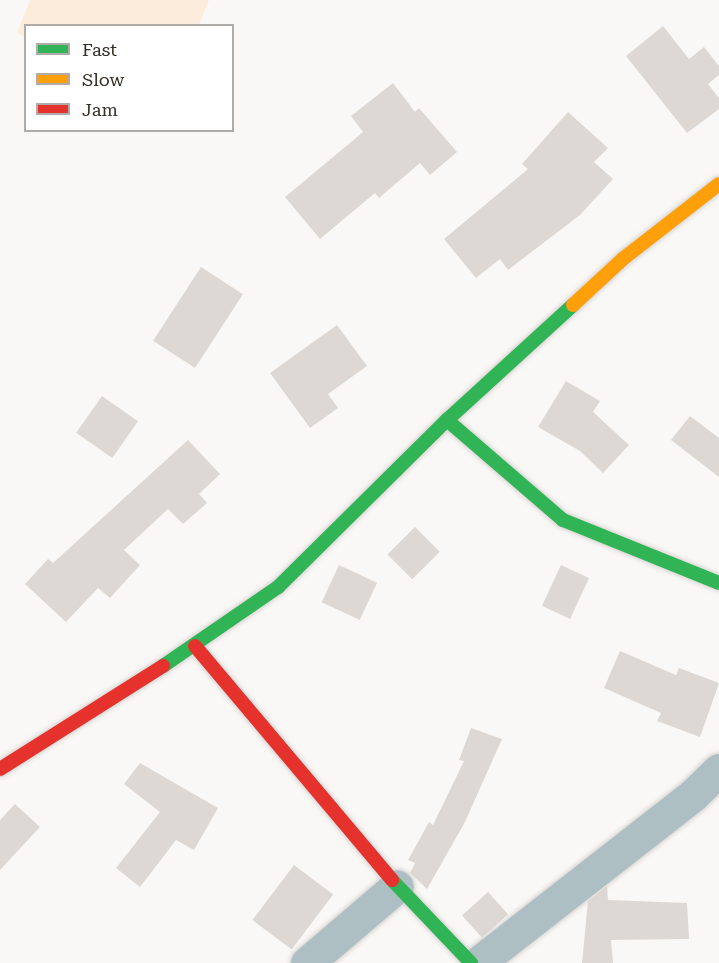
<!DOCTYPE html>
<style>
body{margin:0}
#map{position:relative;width:719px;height:963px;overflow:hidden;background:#faf8f6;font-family:"Roboto Serif",serif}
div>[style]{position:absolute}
.green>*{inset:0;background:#fcecdc}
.building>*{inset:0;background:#ddd8d3;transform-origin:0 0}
.roads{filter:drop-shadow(0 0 2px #d6d4d1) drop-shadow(0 0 2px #d6d4d1)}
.street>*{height:33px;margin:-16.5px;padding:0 16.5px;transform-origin:16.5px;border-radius:16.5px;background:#aebfc3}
.fast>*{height:14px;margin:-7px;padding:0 7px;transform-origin:7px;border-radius:7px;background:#30b455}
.slow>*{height:14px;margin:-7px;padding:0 7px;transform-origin:7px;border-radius:7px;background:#ff9f0a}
.jam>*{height:14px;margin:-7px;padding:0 7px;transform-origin:7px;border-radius:7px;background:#e5322d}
span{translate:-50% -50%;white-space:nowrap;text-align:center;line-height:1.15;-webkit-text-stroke:4.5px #fff;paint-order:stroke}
.legend{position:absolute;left:24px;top:24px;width:210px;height:108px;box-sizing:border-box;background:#fff;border:2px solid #aeaba8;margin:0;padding:8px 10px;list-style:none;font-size:18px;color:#352e26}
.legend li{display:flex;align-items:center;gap:12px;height:30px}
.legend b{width:30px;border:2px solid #aeaba8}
</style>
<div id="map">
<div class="green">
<i style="clip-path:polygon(30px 0,209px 0,199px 25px,26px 26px,25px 37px,17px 33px)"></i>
</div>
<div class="building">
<i style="clip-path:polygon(663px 26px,689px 59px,704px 47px,719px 66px,719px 75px,708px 84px,719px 98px,719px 109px,687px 133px,626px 56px)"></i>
<i style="clip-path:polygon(393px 83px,415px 112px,419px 108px,457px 152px,430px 175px,420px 163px,379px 198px,375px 193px,320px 239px,285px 197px,363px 132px,351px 116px)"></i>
<i style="clip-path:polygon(568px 112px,608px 148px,594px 162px,613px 179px,580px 215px,508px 270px,500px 259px,476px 278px,444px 239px,528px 169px,522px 164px)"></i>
<i style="left:201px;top:267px;width:50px;height:88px;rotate:33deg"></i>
<i style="clip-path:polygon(337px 325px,367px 366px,328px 394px,338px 408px,310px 428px,270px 373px)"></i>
<i style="clip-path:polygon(566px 381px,600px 401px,593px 412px,629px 445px,603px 473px,580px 451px,538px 427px)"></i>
<i style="left:102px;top:396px;width:44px;height:45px;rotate:35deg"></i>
<i style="clip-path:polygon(690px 416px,719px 438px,719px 477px,671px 440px)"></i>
<i style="clip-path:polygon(188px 440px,220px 474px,199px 494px,207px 503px,183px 524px,168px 509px,124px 550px,140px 565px,110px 598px,98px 588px,66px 622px,25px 584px,48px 559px,53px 563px)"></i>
<i style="left:415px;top:527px;width:35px;height:39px;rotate:45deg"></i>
<i style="left:339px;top:565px;width:42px;height:41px;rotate:25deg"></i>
<i style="left:561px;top:565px;width:31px;height:45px;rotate:25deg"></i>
<i style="clip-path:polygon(620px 651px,676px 675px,679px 668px,719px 683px,700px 737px,657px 721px,661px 713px,604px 688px)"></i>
<i style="clip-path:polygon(471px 728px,502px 739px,465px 822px,427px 889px,410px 873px,415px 863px,408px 860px,429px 822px,433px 825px,464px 761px,459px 760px)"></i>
<i style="clip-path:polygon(140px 763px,218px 808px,194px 850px,176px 840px,140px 887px,116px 868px,160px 812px,124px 784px)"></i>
<i style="clip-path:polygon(15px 804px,40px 827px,0 870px,0 820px)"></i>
<i style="left:294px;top:865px;width:49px;height:69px;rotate:37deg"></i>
<i style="clip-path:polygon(607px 886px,608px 900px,687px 903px,689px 939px,611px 940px,613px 963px,582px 963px,588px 901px)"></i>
<i style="left:488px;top:892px;width:30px;height:35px;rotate:48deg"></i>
</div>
<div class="roads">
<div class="street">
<i style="left:307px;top:963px;width:118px;rotate:-40.5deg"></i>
<i style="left:478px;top:963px;width:273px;rotate:-38deg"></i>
<i style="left:693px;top:795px;width:36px;rotate:-44deg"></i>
</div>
<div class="fast">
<i style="left:447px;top:420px;width:153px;rotate:40.8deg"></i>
<i style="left:563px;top:520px;width:168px;rotate:22deg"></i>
<i style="left:163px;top:666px;width:140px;rotate:-34.5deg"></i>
<i style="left:278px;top:587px;width:238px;rotate:-44.7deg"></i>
<i style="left:447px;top:420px;width:171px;rotate:-42.4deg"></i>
<i style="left:392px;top:880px;width:115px;rotate:46.4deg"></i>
</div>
<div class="slow">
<i style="left:573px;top:305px;width:69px;rotate:-42.7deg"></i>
<i style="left:624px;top:258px;width:120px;rotate:-37.9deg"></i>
</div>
<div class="jam">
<i style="left:195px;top:646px;width:306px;rotate:49.9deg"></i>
<i style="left:0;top:769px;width:193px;rotate:-32.3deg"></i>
</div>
</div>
<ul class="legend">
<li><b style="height:8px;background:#30b455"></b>Fast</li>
<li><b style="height:8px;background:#ff9f0a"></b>Slow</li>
<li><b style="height:8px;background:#e5322d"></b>Jam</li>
</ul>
</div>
